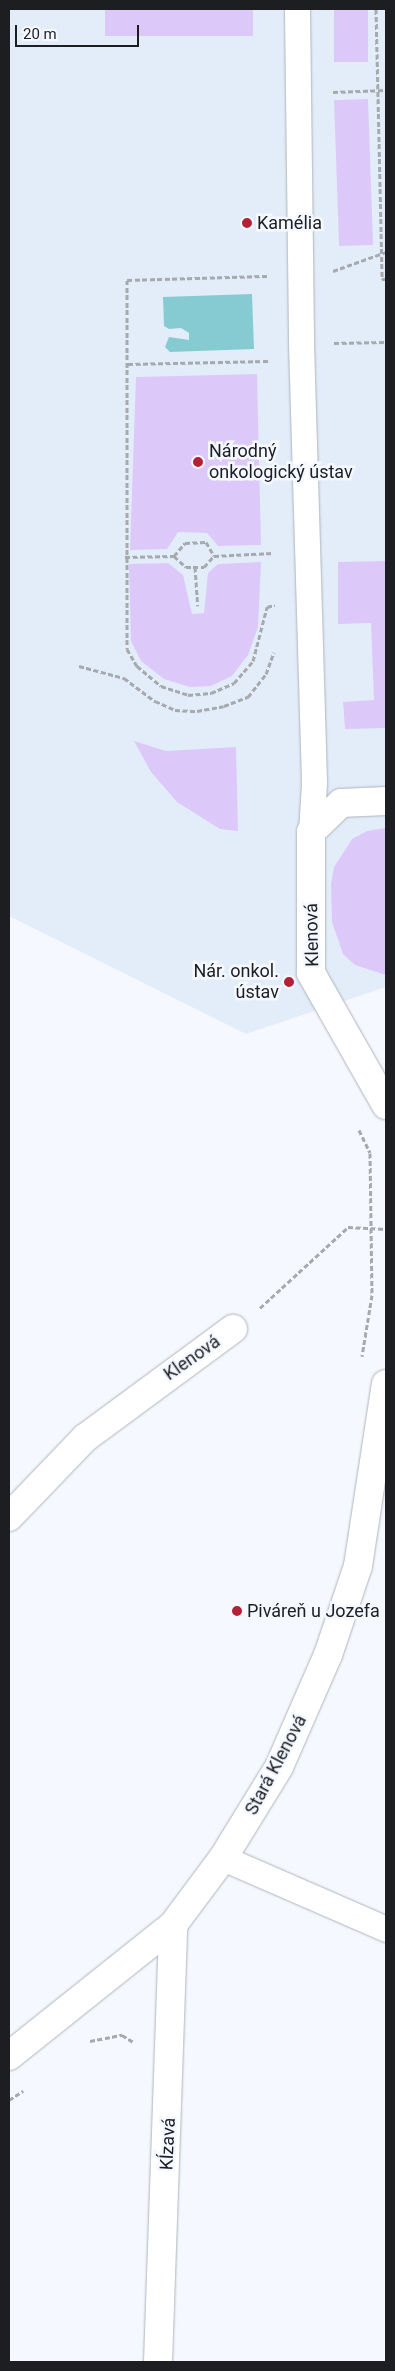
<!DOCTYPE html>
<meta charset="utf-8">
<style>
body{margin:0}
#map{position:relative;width:395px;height:2371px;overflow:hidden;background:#f5f9ff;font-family:Roboto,sans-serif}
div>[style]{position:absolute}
.built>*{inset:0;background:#e3edf9}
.green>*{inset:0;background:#ddc9f9;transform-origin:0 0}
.water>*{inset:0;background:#87cbd2}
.path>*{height:3px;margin-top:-1.5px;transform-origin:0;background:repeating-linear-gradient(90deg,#a6a9ae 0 5px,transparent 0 7.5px)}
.roads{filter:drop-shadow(0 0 1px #aeb4bc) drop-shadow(0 0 1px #aeb4bc)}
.service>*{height:25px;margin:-12.5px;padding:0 12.5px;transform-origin:12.5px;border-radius:12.5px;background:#fff}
.minor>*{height:28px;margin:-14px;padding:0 14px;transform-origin:14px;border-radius:14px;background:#fff}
.tertiary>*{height:28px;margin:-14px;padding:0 14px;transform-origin:14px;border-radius:14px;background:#fff}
.dots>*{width:14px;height:14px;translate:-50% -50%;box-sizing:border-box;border:2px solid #f5f9ff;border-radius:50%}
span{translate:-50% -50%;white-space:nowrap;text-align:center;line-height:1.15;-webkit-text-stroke:5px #f5f9ff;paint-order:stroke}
.poi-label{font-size:18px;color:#1c1e21}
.left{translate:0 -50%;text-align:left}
.right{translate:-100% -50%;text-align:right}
.street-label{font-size:18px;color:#1c1e21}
.frame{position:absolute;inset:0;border:10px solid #1c1e21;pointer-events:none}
.scale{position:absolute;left:15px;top:25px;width:124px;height:22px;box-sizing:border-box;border:2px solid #1c1e21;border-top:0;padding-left:6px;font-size:15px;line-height:18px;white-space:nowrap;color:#1c1e21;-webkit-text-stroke:4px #f5f9ff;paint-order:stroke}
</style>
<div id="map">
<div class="built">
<i style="clip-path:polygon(9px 9px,386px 9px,386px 987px,246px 1034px,9px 916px)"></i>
</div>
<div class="green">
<i style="left:105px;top:9px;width:148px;height:27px"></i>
<i style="left:334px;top:9px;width:34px;height:53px"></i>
<i style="left:368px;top:99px;width:146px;height:34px;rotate:88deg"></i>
<i style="clip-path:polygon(257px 374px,261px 545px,218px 546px,207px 533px,178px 532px,167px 549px,130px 550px,136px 377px)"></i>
<i style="clip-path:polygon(386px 561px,386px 728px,345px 729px,343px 702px,374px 700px,371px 623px,338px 624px,338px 562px)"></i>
<i style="clip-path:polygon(261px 562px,258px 627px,248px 655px,232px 676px,211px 686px,190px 687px,164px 679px,141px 661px,131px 641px,129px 564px,168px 563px,183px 575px,192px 614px,204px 613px,208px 573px,218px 564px)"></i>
<i style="clip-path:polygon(134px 741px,166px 751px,236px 747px,238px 831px,220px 829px,177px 802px,151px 772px)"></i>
<i style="clip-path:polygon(386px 828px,386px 975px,355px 965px,343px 954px,332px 922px,331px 884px,334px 867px,352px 839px,367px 831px)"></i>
</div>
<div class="water">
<i style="clip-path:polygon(252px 294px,254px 349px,170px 352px,165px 347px,169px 337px,189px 340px,189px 333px,181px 328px,169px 329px,164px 326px,163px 297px)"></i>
</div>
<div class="path">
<i style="left:376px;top:9px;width:270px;rotate:88.7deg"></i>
<i style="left:382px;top:279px;width:4px"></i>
<i style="left:333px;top:92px;width:53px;rotate:-2.2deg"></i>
<i style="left:333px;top:271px;width:56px;rotate:-19.7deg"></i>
<i style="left:267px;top:276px;width:140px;rotate:178.4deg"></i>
<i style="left:127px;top:280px;width:369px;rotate:90deg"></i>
<i style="left:127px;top:649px;width:20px;rotate:60deg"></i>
<i style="left:137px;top:666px;width:31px;rotate:40deg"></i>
<i style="left:161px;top:686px;width:28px;rotate:18deg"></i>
<i style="left:188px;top:695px;width:23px;rotate:-5deg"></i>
<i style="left:211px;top:693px;width:25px;rotate:-23deg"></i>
<i style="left:234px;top:683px;width:29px;rotate:-49deg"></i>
<i style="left:253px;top:661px;width:56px;rotate:-75.5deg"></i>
<i style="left:267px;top:607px;width:8px;rotate:-14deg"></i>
<i style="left:334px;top:343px;width:52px;rotate:-1.1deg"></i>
<i style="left:128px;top:364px;width:140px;rotate:-1.2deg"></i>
<i style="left:174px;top:556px;width:17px;rotate:-50deg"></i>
<i style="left:185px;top:543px;width:21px;rotate:-3deg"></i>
<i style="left:206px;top:542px;width:16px;rotate:60deg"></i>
<i style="left:125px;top:557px;width:49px;rotate:-1.2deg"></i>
<i style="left:174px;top:556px;width:16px;rotate:43deg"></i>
<i style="left:186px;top:567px;width:18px"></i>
<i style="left:204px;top:567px;width:15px;rotate:-48deg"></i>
<i style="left:214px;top:556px;width:59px;rotate:-2.9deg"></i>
<i style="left:195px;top:567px;width:39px;rotate:86deg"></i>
<i style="left:79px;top:666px;width:47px;rotate:14.9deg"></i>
<i style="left:124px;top:678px;width:39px;rotate:37deg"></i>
<i style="left:155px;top:701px;width:22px;rotate:24deg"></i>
<i style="left:175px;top:710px;width:22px;rotate:3deg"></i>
<i style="left:197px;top:711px;width:27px;rotate:-10deg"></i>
<i style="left:224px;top:706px;width:26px;rotate:-21deg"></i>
<i style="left:248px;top:697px;width:29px;rotate:-52deg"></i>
<i style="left:266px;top:674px;width:23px;rotate:-70deg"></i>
<i style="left:359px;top:1130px;width:25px;rotate:64deg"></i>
<i style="left:370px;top:1153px;width:142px;rotate:89.2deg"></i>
<i style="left:372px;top:1295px;width:62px;rotate:99.3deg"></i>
<i style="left:260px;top:1308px;width:120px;rotate:-42.6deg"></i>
<i style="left:348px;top:1227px;width:38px;rotate:3deg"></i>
<i style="left:90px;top:2041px;width:33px;rotate:-11deg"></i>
<i style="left:122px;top:2035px;width:13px;rotate:32deg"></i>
<i style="left:9px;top:2100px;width:17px;rotate:-33deg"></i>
</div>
<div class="roads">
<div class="service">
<i style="left:297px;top:9px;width:334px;rotate:89.3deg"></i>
<i style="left:301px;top:343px;width:440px;rotate:88.3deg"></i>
<i style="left:314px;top:783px;width:49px;rotate:93.5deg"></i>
<i style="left:223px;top:1858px;width:178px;rotate:23.5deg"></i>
</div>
<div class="minor">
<i style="left:386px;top:801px;width:45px;rotate:177.5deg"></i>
<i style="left:341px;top:803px;width:42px;rotate:136deg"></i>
<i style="left:311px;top:832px;width:141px;rotate:90deg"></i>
<i style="left:311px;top:973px;width:152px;rotate:60.4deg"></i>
<i style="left:9px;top:1517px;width:110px;rotate:-46.1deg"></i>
<i style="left:85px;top:1438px;width:184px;rotate:-36.4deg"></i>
<i style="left:158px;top:2362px;width:437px;rotate:-88deg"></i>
</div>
<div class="tertiary">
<i style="left:9px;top:2056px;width:210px;rotate:-38.6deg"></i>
<i style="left:173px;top:1925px;width:84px;rotate:-53.3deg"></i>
<i style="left:223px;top:1858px;width:107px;rotate:-58.4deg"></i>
<i style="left:279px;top:1767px;width:122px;rotate:-66.4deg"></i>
<i style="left:328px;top:1655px;width:94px;rotate:-71.4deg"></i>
<i style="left:358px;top:1566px;width:184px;rotate:-81.3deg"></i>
</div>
</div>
<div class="dots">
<i style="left:247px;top:223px;background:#b32137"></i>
<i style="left:198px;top:462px;background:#b32137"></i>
<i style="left:289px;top:982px;background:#b32137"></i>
<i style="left:237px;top:1611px;background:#b32137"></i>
</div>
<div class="poi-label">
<span class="left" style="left:257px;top:223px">Kamélia</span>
<span class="left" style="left:209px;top:462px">Národný<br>onkologický ústav</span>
<span class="right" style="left:279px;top:982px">Nár. onkol.<br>ústav</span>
<span class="left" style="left:247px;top:1611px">Piváreň u Jozefa</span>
</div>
<div class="street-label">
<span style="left:312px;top:935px;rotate:-91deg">Klenová</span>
<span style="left:192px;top:1358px;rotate:-35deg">Klenová</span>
<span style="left:276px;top:1765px;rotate:-62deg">Stará Klenová</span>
<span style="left:168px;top:2144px;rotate:-87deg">Kĺzavá</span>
</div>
<div class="frame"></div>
<div class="scale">20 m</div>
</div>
